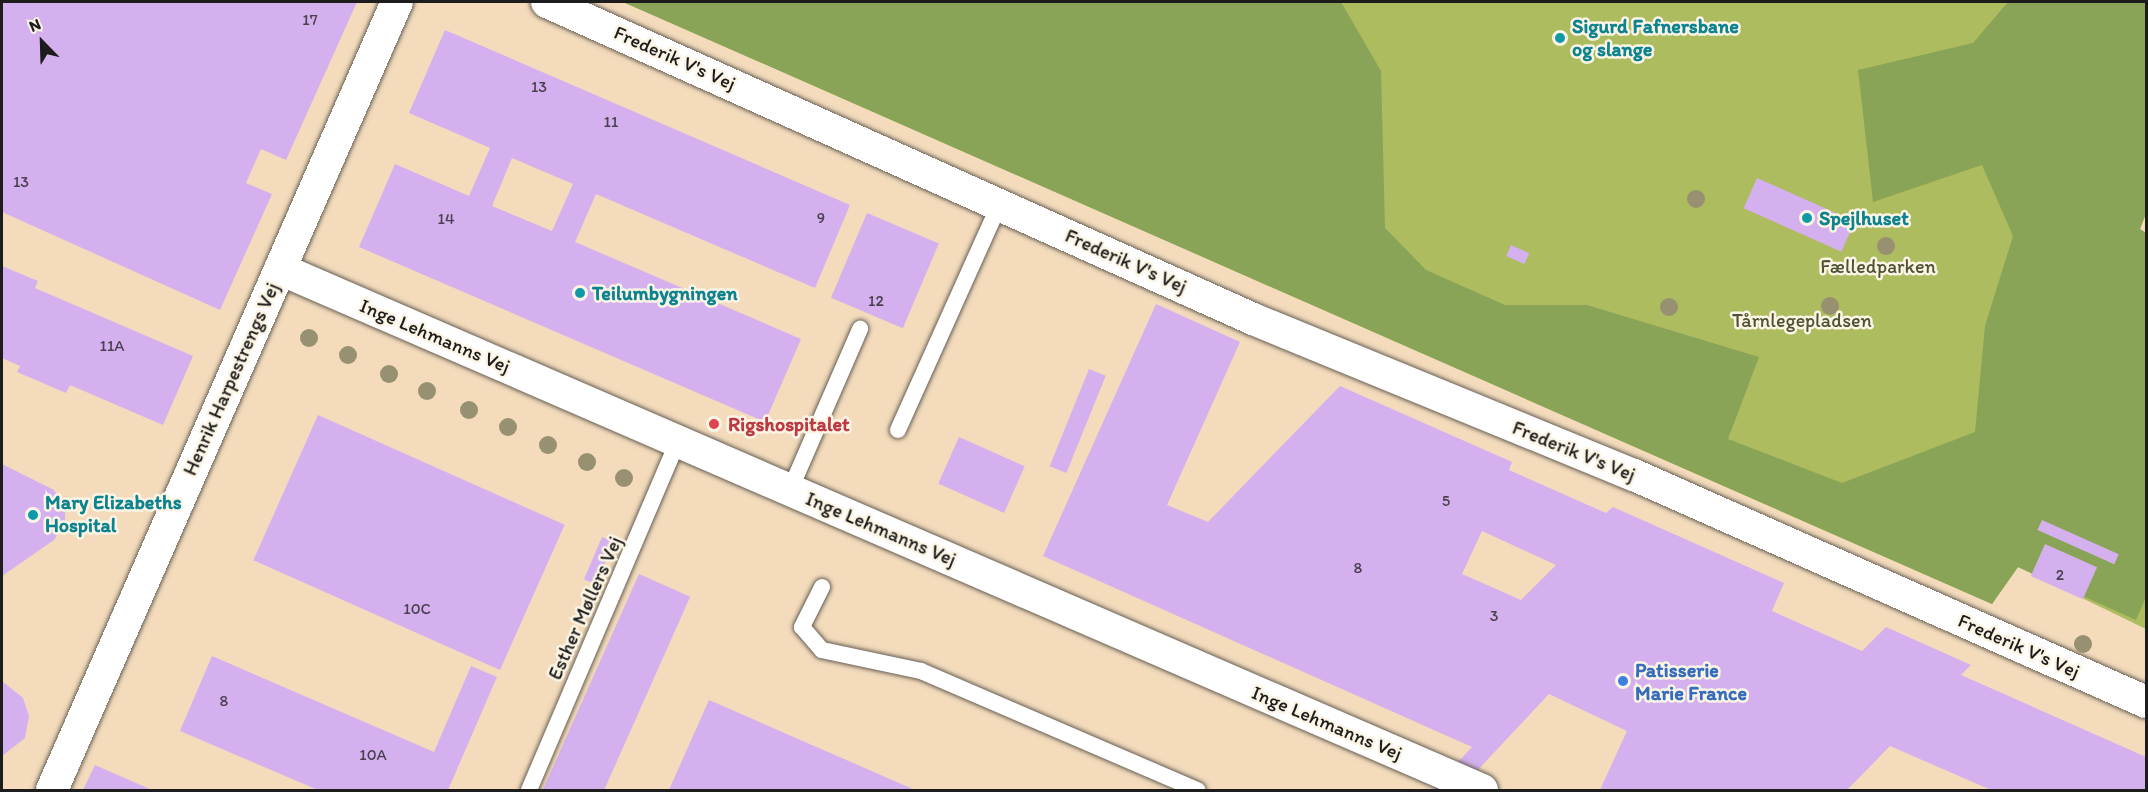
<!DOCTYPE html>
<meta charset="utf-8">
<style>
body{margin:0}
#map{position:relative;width:2148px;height:792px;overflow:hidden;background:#f3dbbc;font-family:Itim,sans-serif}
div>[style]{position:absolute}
.green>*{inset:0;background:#acbc5f}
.forest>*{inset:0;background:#89a456}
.building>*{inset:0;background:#d4b0ee;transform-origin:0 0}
.roads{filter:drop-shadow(0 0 2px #675f54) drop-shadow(0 0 2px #675f54)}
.lane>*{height:16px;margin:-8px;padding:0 8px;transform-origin:8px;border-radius:8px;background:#fff}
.street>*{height:32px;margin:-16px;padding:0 16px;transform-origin:16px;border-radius:16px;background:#fff}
.trees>*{width:18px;height:18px;margin:-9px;border-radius:50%;background:#989171}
.dots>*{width:16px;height:16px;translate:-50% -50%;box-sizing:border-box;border:3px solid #fcf5e5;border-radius:50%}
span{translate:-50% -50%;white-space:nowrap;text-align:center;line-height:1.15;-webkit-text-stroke:5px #fcf5e5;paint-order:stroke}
.number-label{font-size:16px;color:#4a4150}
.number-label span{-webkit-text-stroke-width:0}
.culture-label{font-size:20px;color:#0d838f;font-weight:700}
.left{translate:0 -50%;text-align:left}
.street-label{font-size:20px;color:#1c1c1c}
.park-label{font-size:20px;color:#4e5433}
.health-label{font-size:20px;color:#be3a42;font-weight:700}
.shop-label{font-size:20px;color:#366cbe;font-weight:700}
.frame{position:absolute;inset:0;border:3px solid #1c1c1c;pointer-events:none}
.north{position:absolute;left:12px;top:12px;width:60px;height:60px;-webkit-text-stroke:4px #fcf5e5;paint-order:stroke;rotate:337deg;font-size:16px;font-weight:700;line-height:24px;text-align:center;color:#1c1c1c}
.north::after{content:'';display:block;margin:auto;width:21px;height:27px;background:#1c1c1c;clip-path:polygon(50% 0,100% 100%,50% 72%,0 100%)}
</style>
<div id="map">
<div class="green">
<i style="clip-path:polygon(623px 2px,2146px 2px,2146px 214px,2140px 229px,2146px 233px,2146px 629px,2018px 567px,1992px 604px)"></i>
</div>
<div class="forest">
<i style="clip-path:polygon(623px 2px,1341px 2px,1381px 71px,1385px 228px,1426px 270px,1505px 305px,1587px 305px,1759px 357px,1728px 439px,1842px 483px,1975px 432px,1985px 326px,2013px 236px,1982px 165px,1873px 202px,1858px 70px,1973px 43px,2008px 2px,2146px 2px,2146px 213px,2140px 229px,2146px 233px,2146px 597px,2136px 620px,2018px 567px,1992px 604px)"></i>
</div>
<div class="building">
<i style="clip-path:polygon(2px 2px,357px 2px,286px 160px,261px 149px,246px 183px,272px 194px,220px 310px,2px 212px)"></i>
<i style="clip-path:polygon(evenodd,445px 30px,850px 205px,815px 288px,596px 194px,575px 242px,801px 339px,765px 422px,359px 247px,395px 164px,469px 196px,490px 148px,409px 113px,445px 30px,512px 158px,573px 184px,552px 231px,492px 206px,512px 158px)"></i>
<i style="left:1757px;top:178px;width:107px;height:33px;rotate:24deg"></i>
<i style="left:867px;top:213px;width:78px;height:92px;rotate:23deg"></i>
<i style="left:1511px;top:245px;width:20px;height:12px;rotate:24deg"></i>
<i style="clip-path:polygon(2px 266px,38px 281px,35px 288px,193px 356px,163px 425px,70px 385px,66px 393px,17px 372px,20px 366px,2px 358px)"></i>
<i style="clip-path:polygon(evenodd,1156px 304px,1240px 342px,1167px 505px,1208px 522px,1340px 386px,1512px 462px,1509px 470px,1606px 513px,1613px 507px,1784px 583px,1772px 611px,1862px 651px,1886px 627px,1971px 665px,1961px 675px,2146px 757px,2146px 790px,1991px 790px,1890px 746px,1847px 790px,1600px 790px,1627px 731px,1549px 694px,1459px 790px,1432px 790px,1472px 747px,1043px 556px,1156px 304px,1482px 531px,1556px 565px,1521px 600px,1462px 574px,1482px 531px)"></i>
<i style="left:1089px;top:369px;width:18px;height:105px;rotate:22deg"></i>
<i style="left:318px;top:415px;width:270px;height:159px;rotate:24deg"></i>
<i style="left:959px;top:437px;width:72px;height:51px;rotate:24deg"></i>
<i style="clip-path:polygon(2px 464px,54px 490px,65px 509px,65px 522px,54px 540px,2px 576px)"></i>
<i style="left:2042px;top:520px;width:84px;height:11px;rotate:24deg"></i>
<i style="left:602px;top:537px;width:13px;height:46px;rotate:23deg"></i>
<i style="left:2045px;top:544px;width:57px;height:35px;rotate:24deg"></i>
<i style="left:639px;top:574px;width:56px;height:237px;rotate:24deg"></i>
<i style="clip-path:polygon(212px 656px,434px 752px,471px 666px,497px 677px,448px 790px,318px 790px,180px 731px)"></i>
<i style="clip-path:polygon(2px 681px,23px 698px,29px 716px,25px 738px,2px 756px)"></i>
<i style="clip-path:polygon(709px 700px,915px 790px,669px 790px)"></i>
<i style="clip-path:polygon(95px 765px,152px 790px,83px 790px)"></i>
</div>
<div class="roads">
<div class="lane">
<i style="left:898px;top:430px;width:249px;rotate:-65.8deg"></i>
<i style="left:790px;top:490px;width:176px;rotate:-66.5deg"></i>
<i style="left:822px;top:587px;width:45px;rotate:116.6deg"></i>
<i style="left:802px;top:627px;width:30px;rotate:49deg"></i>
<i style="left:822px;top:650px;width:101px;rotate:12deg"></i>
<i style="left:921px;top:671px;width:301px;rotate:23.3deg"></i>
<i style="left:529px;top:790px;width:379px;rotate:-66.9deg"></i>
</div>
<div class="street">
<i style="left:547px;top:2px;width:774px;rotate:24.18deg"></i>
<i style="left:1253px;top:319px;width:412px;rotate:22.3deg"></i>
<i style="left:1634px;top:475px;width:560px;rotate:23.91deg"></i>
<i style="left:280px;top:269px;width:1310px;rotate:23.43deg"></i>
<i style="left:52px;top:790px;width:860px;rotate:-66.36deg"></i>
</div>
</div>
<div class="trees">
<i style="left:1696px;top:199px"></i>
<i style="left:1886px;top:246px"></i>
<i style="left:1830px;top:306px"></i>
<i style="left:1669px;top:307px"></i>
<i style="left:309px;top:338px"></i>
<i style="left:348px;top:355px"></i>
<i style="left:389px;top:374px"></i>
<i style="left:427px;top:391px"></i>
<i style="left:469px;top:410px"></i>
<i style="left:508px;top:427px"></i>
<i style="left:548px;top:445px"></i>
<i style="left:587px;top:462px"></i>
<i style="left:624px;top:478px"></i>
<i style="left:2083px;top:644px"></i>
</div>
<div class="dots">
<i style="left:1560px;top:38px;background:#0f9aa8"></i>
<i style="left:1807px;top:218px;background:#0f9aa8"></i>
<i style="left:580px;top:293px;background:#0f9aa8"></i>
<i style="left:714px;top:424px;background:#e0444e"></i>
<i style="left:33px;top:515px;background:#0f9aa8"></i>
<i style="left:1623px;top:681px;background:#3f7fe0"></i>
</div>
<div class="number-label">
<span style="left:310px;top:20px">17</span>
<span style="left:539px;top:87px">13</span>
<span style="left:611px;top:122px">11</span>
<span style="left:21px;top:182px">13</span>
<span style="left:821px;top:218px">9</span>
<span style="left:446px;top:219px">14</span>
<span style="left:876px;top:301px">12</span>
<span style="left:112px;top:346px">11A</span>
<span style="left:1446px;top:501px">5</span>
<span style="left:1358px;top:568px">8</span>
<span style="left:2060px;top:575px">2</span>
<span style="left:417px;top:609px">10C</span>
<span style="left:1494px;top:616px">3</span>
<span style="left:224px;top:701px">8</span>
<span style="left:373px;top:755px">10A</span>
</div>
<div class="culture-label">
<span class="left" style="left:1572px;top:38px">Sigurd Fafnersbane<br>og slange</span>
<span class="left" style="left:1819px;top:218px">Spejlhuset</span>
<span class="left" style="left:592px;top:293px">Teilumbygningen</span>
<span class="left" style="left:45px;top:514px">Mary Elizabeths<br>Hospital</span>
</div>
<div class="street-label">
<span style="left:675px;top:58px;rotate:24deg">Frederik V's Vej</span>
<span style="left:1126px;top:261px;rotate:24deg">Frederik V's Vej</span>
<span style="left:435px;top:336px;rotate:23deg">Inge Lehmanns Vej</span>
<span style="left:231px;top:379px;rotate:-66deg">Henrik Harpestrengs Vej</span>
<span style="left:1574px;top:451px;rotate:22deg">Frederik V's Vej</span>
<span style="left:881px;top:529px;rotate:23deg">Inge Lehmanns Vej</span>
<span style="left:585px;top:608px;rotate:-66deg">Esther Møllers Vej</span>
<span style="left:2019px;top:646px;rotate:24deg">Frederik V's Vej</span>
<span style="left:1327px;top:723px;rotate:23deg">Inge Lehmanns Vej</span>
</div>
<div class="park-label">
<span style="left:1878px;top:266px">Fælledparken</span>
<span style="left:1802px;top:320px">Tårnlegepladsen</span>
</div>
<div class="health-label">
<span class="left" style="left:728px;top:424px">Rigshospitalet</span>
</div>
<div class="shop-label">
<span class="left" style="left:1635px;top:682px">Patisserie<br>Marie France</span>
</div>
<div class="frame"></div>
<div class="north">N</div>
</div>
